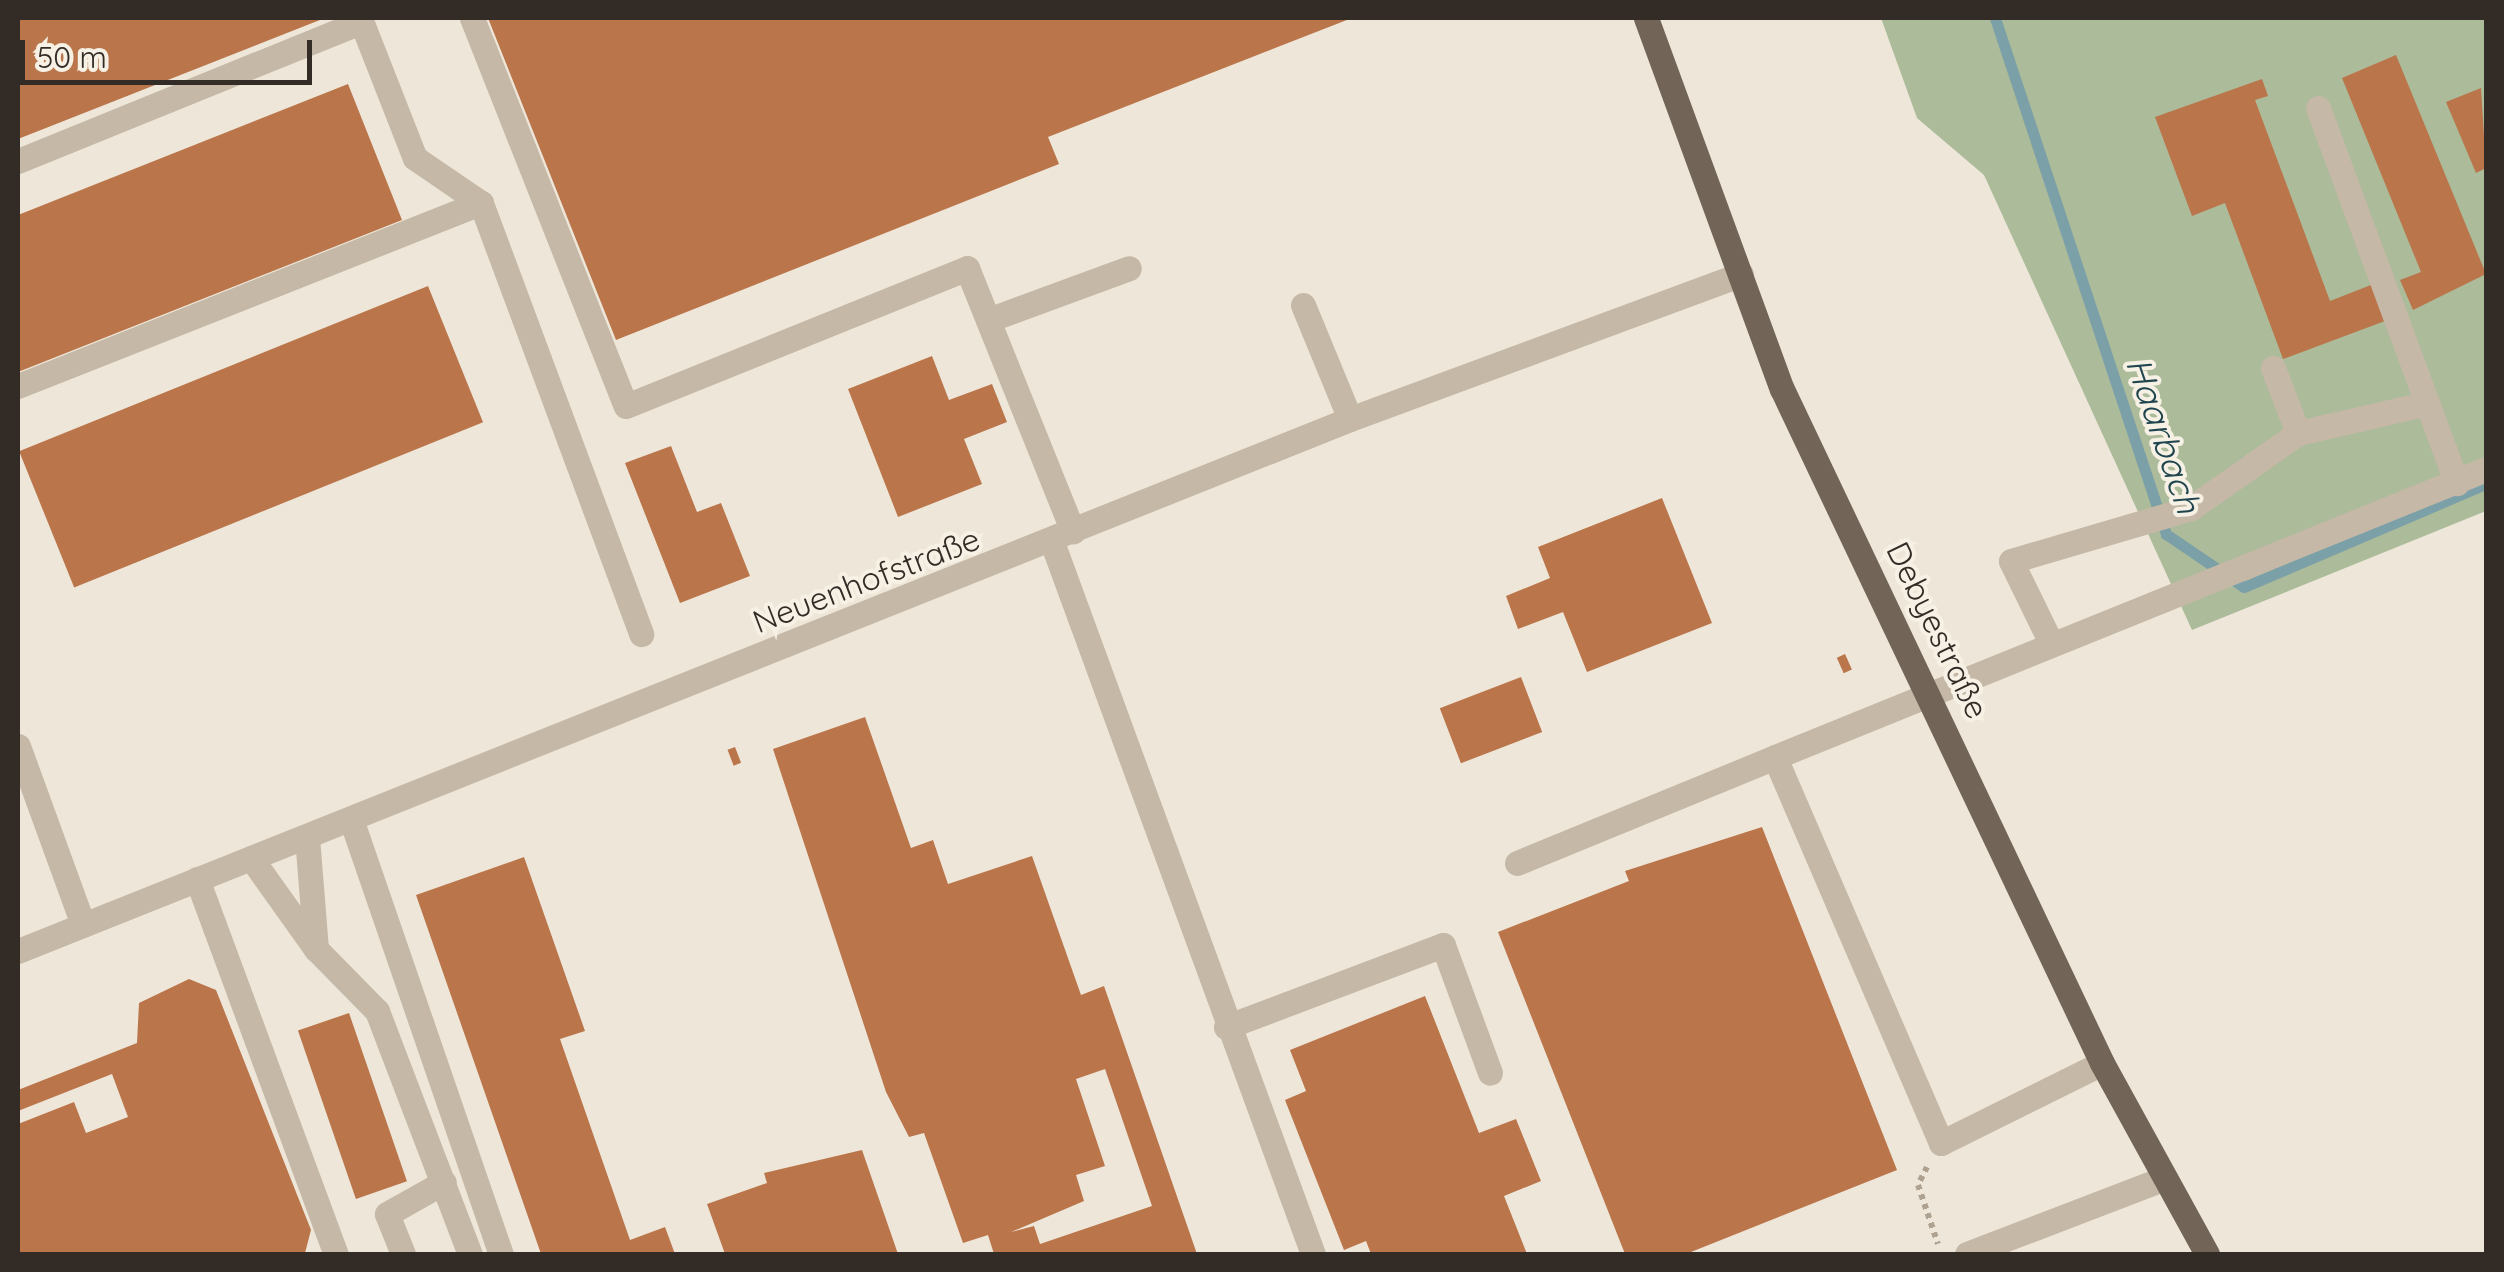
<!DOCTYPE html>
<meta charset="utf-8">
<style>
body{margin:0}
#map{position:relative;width:2504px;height:1272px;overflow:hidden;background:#eee7d9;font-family:Quicksand,sans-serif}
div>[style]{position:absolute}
.green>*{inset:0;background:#acbb9a}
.stream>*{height:11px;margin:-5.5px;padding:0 5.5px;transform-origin:5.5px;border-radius:5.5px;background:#7ba0a8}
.building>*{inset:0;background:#ba754b;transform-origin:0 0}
.path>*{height:6px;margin-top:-3px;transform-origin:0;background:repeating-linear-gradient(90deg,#b0a291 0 5px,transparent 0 10px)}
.minor>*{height:25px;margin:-12.5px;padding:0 12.5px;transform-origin:12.5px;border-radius:12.5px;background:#c5b8a6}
.major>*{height:25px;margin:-12.5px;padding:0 12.5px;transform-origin:12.5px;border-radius:12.5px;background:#726558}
span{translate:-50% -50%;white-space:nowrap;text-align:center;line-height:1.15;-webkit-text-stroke:8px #f6f1e4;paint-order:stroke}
.street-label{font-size:32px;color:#322b26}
.water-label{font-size:35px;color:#20454f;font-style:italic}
.frame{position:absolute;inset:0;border:20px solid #322b26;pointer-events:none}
.scale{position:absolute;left:20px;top:40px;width:292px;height:45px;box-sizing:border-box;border:5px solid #322b26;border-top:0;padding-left:12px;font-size:30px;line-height:35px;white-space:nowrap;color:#322b26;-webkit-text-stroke:8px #f6f1e4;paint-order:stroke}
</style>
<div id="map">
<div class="green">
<i style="clip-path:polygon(1881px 18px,2486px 18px,2486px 511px,2192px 630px,1984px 175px,1917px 118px)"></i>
</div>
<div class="stream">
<i style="left:1995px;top:18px;width:544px;rotate:71.67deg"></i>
<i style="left:2166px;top:534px;width:94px;rotate:34.2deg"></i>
<i style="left:2244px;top:587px;width:263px;rotate:-23.1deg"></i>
</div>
<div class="building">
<i style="clip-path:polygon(18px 18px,325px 18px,18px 139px)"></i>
<i style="clip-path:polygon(488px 18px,1352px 18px,1048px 137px,1059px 164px,616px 340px)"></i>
<i style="clip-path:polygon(2396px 55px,2486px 274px,2413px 310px,2400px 280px,2421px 272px,2342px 78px)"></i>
<i style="clip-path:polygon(2262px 79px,2268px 96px,2255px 100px,2330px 301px,2371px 285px,2385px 321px,2283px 359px,2225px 203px,2192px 216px,2155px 117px)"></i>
<i style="clip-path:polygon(348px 84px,402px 220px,18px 372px,18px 215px)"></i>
<i style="clip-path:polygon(2481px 88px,2486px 168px,2476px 173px,2446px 102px)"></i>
<i style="left:428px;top:286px;width:147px;height:441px;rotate:68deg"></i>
<i style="clip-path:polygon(932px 356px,949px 400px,992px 384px,1007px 422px,964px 439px,982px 484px,898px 517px,848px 389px)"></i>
<i style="clip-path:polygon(671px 446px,697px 512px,721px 503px,750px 576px,680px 603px,625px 463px)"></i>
<i style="clip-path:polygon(1662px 498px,1712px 623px,1587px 672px,1563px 612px,1518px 629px,1506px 596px,1550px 578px,1538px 547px)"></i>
<i style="left:1845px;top:654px;width:17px;height:9px;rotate:66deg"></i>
<i style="left:1521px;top:677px;width:59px;height:87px;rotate:69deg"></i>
<i style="clip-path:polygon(evenodd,865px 717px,911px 848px,933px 840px,948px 884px,1032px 856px,1081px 995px,1104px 986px,1197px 1254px,994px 1254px,988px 1235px,963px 1243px,924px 1133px,909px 1137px,886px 1092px,773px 749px,865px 717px,1105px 1069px,1152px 1206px,1040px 1244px,1034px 1226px,1011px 1232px,1084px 1201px,1076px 1175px,1105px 1166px,1076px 1079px,1105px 1069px)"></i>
<i style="left:735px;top:747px;width:17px;height:8px;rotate:69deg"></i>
<i style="clip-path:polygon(1762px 827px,1897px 1170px,1686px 1254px,1625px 1254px,1498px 932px,1629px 881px,1625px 871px)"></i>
<i style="clip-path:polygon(524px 857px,585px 1031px,560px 1039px,630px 1240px,665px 1227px,675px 1254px,541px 1254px,416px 895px)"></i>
<i style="clip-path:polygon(189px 979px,216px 990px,311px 1230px,305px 1253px,18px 1254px,18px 1124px,74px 1102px,86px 1133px,128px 1117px,112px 1074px,18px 1111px,18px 1090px,137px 1043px,139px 1003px)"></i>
<i style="clip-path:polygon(1425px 996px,1479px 1133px,1516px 1119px,1541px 1181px,1504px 1196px,1527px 1254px,1371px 1254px,1366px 1241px,1344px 1250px,1285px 1100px,1306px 1091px,1290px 1050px)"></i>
<i style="left:349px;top:1013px;width:178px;height:54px;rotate:71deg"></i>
<i style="clip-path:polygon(862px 1150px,898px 1254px,725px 1254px,707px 1204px,767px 1183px,764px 1173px)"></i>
</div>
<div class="path">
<i style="left:1927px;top:1167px;width:20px;rotate:117deg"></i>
<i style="left:1918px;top:1185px;width:62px;rotate:71.3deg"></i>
</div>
<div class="minor">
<i style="left:360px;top:18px;width:150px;rotate:68.6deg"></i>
<i style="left:415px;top:158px;width:80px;rotate:34.3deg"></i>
<i style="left:481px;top:203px;width:460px;rotate:69.6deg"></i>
<i style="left:472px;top:18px;width:417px;rotate:68.4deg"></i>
<i style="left:626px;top:406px;width:368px;rotate:-22deg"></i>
<i style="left:967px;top:268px;width:284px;rotate:68.1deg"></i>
<i style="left:2318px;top:108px;width:400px;rotate:69.7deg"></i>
<i style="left:18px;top:161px;width:370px;rotate:-22.1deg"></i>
<i style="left:1303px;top:305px;width:123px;rotate:67.6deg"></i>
<i style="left:988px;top:320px;width:150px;rotate:-20.2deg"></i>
<i style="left:2273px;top:368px;width:70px;rotate:69deg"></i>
<i style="left:18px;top:386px;width:498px;rotate:-21.6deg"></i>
<i style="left:1052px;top:542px;width:758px;rotate:69.87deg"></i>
<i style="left:2050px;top:641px;width:89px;rotate:-116deg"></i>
<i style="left:2011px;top:561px;width:188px;rotate:-16.4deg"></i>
<i style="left:2191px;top:508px;width:131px;rotate:-35deg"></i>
<i style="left:2298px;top:433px;width:133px;rotate:-13deg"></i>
<i style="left:18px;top:746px;width:190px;rotate:70deg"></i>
<i style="left:351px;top:819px;width:460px;rotate:71deg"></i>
<i style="left:251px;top:858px;width:112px;rotate:54.5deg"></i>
<i style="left:316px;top:949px;width:113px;rotate:-94.6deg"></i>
<i style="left:1517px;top:863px;width:279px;rotate:-22.3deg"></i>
<i style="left:197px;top:879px;width:400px;rotate:69.7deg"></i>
<i style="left:316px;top:949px;width:87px;rotate:45.5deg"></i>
<i style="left:377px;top:1011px;width:260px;rotate:69.1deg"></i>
<i style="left:18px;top:951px;width:1434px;rotate:-21.77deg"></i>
<i style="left:1350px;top:419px;width:417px;rotate:-20.3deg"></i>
<i style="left:1226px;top:1027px;width:232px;rotate:-20.7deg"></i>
<i style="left:1443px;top:945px;width:136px;rotate:69.8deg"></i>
<i style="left:2102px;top:1063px;width:180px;rotate:153.6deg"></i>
<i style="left:1941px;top:1143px;width:420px;rotate:-113.3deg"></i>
<i style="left:1775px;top:757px;width:767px;rotate:-22.05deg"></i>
<i style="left:403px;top:1254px;width:43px;rotate:-111.8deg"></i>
<i style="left:387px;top:1214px;width:65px;rotate:-29.3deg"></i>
<i style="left:1967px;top:1254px;width:212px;rotate:-21deg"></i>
</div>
<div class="major">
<i style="left:1646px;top:18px;width:395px;rotate:69.9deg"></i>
<i style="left:1782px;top:389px;width:746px;rotate:64.6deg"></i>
<i style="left:2102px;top:1063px;width:218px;rotate:61.2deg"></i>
</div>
<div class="street-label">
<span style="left:866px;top:580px;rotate:-21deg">Neuenhofstraße</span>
<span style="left:1938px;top:630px;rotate:64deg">Debyestraße</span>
</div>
<div class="water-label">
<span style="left:2164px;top:435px;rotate:71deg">Haarbach</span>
</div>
<div class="frame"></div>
<div class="scale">50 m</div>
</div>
